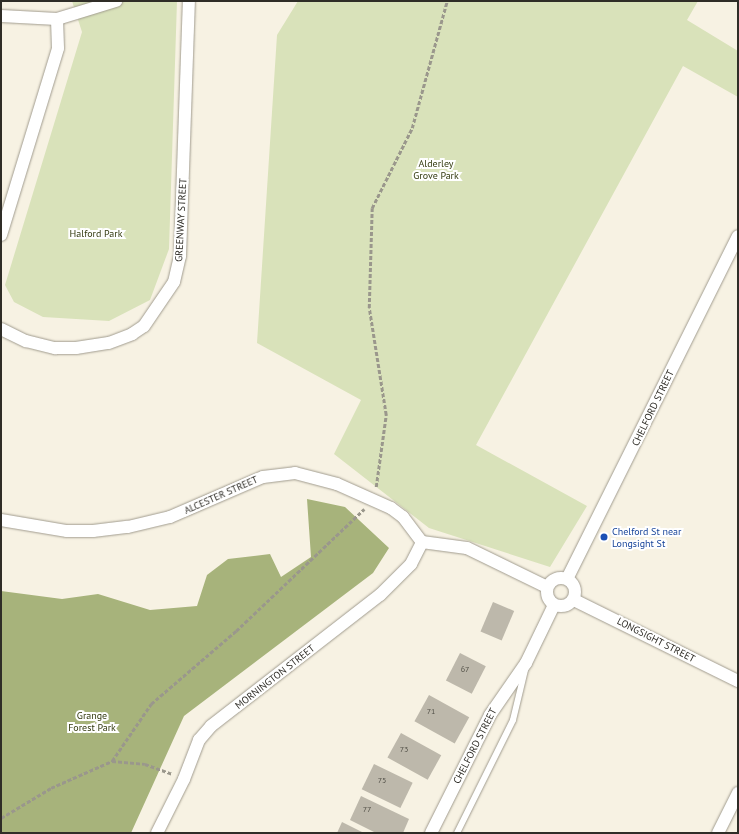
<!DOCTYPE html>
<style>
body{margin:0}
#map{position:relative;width:739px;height:834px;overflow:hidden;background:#f7f2e3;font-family:"PT Sans",sans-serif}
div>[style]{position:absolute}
.green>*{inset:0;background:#d9e2ba}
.forest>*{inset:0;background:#a7b37b}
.building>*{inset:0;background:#bdb8ab;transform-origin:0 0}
.path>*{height:2.5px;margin-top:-1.25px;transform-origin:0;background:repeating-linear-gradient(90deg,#9a978c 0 4px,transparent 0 6px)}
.roads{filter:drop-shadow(0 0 1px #a19c8f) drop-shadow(0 0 1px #a19c8f)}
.service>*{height:6px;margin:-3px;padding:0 3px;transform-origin:3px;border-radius:3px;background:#fff}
.minor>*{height:12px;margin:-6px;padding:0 6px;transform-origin:6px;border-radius:6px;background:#fff}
.minor>.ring{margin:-6px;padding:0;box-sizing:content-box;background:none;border:12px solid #fff;border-radius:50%}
.dots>*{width:11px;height:11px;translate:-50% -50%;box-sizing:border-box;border:2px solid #fff;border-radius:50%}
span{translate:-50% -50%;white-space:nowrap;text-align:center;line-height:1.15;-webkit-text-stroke:4px #fff;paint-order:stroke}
.number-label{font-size:8px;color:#525048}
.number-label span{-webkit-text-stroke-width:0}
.park-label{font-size:10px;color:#333a0f}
.street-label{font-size:10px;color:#2f2d27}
.transit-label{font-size:10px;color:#164399}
.left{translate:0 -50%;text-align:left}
.frame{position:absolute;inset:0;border:2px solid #2f2d27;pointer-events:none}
</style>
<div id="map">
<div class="green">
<i style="clip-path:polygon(72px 1px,177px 1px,169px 249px,150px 300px,109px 321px,43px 317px,14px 302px,5px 285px,82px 32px)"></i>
<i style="clip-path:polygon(298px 1px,698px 1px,687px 20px,738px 51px,738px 97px,683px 66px,476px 445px,587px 506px,550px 567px,429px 528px,334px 454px,361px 400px,257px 343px,277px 35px)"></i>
</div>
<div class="forest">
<i style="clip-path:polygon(307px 499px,345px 507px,389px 548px,373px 573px,184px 716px,131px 833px,1px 833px,1px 591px,62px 599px,98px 594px,150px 610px,197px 606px,207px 575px,228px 559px,270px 554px,281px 577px,311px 557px)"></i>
</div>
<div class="building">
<i style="left:493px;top:602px;width:23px;height:32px;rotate:23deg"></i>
<i style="left:460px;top:653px;width:29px;height:31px;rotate:27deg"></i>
<i style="left:429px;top:695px;width:46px;height:30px;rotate:29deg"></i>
<i style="left:401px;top:733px;width:46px;height:28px;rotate:29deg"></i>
<i style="left:374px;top:764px;width:43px;height:28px;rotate:26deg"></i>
<i style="clip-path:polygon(361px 796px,409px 819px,403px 833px,376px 833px,350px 820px)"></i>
<i style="clip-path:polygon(342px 822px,364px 833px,337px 833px)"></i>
</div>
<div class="path">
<i style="left:376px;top:487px;width:73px;rotate:-82.1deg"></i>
<i style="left:386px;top:415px;width:108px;rotate:-99deg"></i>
<i style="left:369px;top:308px;width:100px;rotate:-88.3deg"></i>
<i style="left:372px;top:208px;width:89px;rotate:-63.4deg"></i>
<i style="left:412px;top:128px;width:132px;rotate:-74.6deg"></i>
<i style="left:112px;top:761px;width:69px;rotate:-55.6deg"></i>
<i style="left:151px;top:704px;width:112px;rotate:-40.7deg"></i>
<i style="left:236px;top:631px;width:177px;rotate:-43.6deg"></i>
<i style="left:1px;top:818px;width:58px;rotate:-31deg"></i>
<i style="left:51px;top:788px;width:67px;rotate:-23.9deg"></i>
<i style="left:112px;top:761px;width:33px;rotate:5deg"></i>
<i style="left:145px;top:764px;width:29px;rotate:20deg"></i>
</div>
<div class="roads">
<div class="service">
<i style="left:457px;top:833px;width:126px;rotate:-63.6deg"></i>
<i style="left:513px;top:720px;width:51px;rotate:-76.5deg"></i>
</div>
<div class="minor">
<i style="left:1px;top:16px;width:56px;rotate:3.1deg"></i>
<i style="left:57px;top:19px;width:62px;rotate:-17deg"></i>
<i style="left:1px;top:235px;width:195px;rotate:-73deg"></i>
<i style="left:58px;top:48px;width:29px;rotate:-92deg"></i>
<i style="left:1px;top:329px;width:28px;rotate:26deg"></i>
<i style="left:26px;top:341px;width:30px;rotate:14deg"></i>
<i style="left:55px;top:348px;width:21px"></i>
<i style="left:76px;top:348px;width:33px;rotate:-9deg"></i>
<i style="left:109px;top:343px;width:25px;rotate:-21deg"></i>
<i style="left:132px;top:334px;width:14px;rotate:-34deg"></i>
<i style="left:144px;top:326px;width:53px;rotate:-55.7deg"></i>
<i style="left:174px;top:282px;width:27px;rotate:-77deg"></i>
<i style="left:180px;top:256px;width:255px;rotate:-88deg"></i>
<i style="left:1px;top:520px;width:67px;rotate:9.5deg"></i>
<i style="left:67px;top:531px;width:26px"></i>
<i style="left:93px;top:531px;width:35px;rotate:-7deg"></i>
<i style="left:128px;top:527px;width:43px;rotate:-13.4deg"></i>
<i style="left:170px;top:517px;width:101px;rotate:-23.3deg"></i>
<i style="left:263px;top:477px;width:32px;rotate:-7deg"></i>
<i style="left:295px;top:473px;width:43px;rotate:14.7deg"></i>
<i style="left:337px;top:484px;width:59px;rotate:24deg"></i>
<i style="left:391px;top:508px;width:15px;rotate:37deg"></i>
<i style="left:403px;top:517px;width:31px;rotate:53deg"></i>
<i style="left:422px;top:542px;width:45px;rotate:7.6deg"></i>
<i style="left:467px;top:548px;width:89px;rotate:26deg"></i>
<i class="ring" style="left:547px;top:578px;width:16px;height:16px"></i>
<i style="left:567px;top:579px;width:383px;rotate:-63.5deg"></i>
<i style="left:574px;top:600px;width:183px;rotate:26.3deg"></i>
<i style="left:157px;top:833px;width:60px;rotate:-63.4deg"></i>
<i style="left:184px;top:779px;width:42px;rotate:-69deg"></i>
<i style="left:199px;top:740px;width:18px;rotate:-49deg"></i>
<i style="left:211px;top:726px;width:214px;rotate:-37.8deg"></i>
<i style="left:380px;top:595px;width:44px;rotate:-45deg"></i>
<i style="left:411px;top:564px;width:25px;rotate:-63deg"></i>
<i style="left:431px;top:833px;width:132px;rotate:-63.4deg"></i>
<i style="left:490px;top:715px;width:63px;rotate:-55.3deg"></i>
<i style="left:526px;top:663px;width:64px;rotate:-64.2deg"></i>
<i style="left:718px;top:833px;width:45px;rotate:-63.4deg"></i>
</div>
</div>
<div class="dots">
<i style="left:604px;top:537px;background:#1a4fb4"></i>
</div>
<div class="number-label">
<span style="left:465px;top:670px">67</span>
<span style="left:431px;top:712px">71</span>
<span style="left:404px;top:750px">73</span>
<span style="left:382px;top:781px">75</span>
<span style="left:367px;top:810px">77</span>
</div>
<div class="park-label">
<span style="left:436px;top:169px">Alderley<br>Grove Park</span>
<span style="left:96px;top:234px">Halford Park</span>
<span style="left:92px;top:721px">Grange<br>Forest Park</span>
</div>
<div class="street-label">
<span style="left:181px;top:220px;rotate:-87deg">GREENWAY STREET</span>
<span style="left:653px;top:408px;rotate:-64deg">CHELFORD STREET</span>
<span style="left:221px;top:495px;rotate:-24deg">ALCESTER STREET</span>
<span style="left:656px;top:640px;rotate:27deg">LONGSIGHT STREET</span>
<span style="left:275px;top:677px;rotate:-38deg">MORNINGTON STREET</span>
<span style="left:475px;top:746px;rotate:-63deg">CHELFORD STREET</span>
</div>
<div class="transit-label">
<span class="left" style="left:612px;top:537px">Chelford St near<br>Longsight St</span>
</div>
<div class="frame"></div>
</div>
